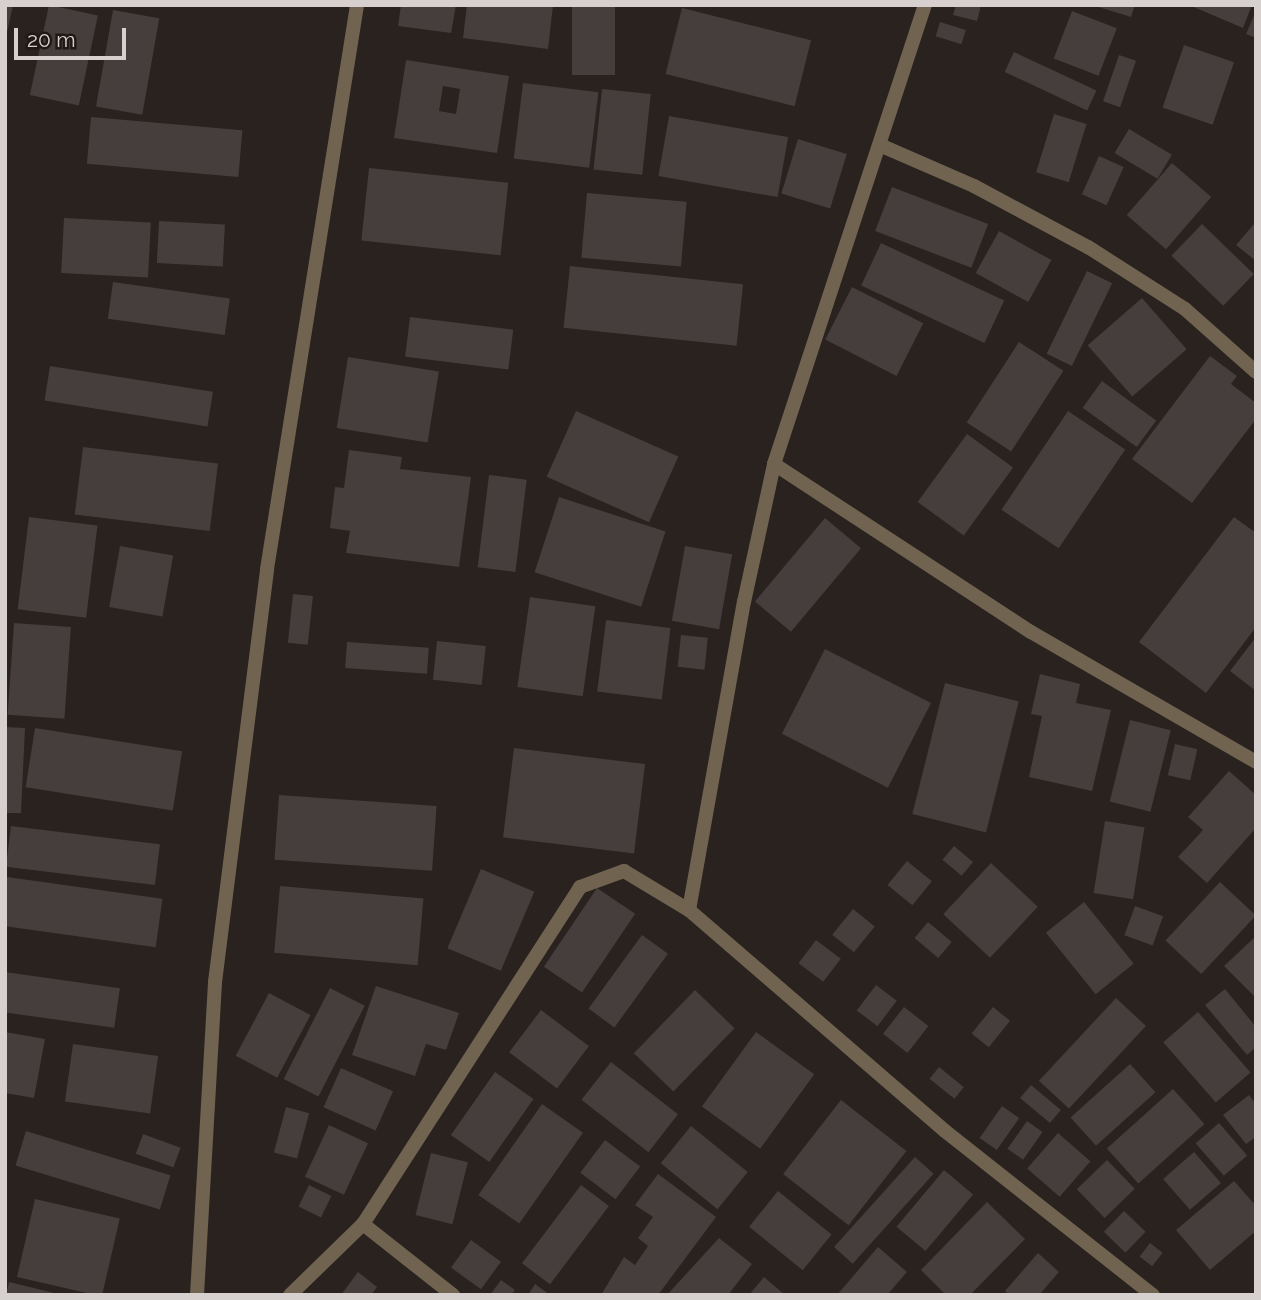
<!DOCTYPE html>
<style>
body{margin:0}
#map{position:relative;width:1261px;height:1300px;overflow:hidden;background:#29221f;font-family:Raleway,sans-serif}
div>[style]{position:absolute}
.building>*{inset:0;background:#463d3d;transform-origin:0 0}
.minor>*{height:14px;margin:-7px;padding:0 7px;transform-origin:7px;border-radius:7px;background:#706350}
span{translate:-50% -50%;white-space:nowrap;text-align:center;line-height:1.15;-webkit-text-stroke:5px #1f1916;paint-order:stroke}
.frame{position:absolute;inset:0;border:7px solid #d6d1cf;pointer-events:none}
.scale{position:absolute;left:14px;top:28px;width:112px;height:32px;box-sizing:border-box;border:4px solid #d6d1cf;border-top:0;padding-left:9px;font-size:21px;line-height:24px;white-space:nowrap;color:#d6d1cf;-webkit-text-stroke:5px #1f1916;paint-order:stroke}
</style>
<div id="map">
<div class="building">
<i style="clip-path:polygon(5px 5px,13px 5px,6px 37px,5px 37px)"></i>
<i style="left:49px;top:5px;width:50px;height:92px;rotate:12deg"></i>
<i style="clip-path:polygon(401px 5px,456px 5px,451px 33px,398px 26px)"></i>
<i style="clip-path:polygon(467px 5px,553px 5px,548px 49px,463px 38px)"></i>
<i style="left:572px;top:5px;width:43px;height:70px"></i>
<i style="clip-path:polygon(956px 5px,981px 5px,977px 21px,953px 15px)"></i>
<i style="clip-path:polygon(1092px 5px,1135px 5px,1131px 17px)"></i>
<i style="clip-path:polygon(1189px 5px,1252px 5px,1243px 28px)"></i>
<i style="left:682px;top:8px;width:133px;height:68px;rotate:14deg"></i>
<i style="left:113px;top:10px;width:47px;height:98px;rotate:10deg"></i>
<i style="left:1072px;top:11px;width:48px;height:51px;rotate:21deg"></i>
<i style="clip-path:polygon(1256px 11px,1256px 38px,1246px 34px)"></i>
<i style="left:940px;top:22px;width:27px;height:15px;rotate:17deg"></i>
<i style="left:1184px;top:45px;width:53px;height:66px;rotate:19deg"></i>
<i style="left:1014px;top:52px;width:91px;height:22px;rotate:25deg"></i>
<i style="left:1119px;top:55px;width:18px;height:49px;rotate:19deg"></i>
<i style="clip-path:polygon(evenodd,406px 60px,509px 76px,497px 153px,394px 138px,406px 60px,443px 86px,460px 89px,456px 114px,439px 111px,443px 86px)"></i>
<i style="left:523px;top:83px;width:76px;height:76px;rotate:7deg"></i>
<i style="left:602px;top:89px;width:49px;height:81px;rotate:6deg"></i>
<i style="left:1054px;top:114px;width:34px;height:61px;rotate:17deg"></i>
<i style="left:669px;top:116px;width:121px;height:61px;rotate:10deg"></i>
<i style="left:91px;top:117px;width:152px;height:47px;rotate:5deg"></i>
<i style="left:1129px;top:129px;width:50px;height:28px;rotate:31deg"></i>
<i style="left:798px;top:139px;width:51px;height:57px;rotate:17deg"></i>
<i style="left:1099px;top:156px;width:27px;height:42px;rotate:24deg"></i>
<i style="left:1172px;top:163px;width:52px;height:69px;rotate:41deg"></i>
<i style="left:369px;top:168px;width:140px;height:73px;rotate:6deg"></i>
<i style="left:892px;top:187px;width:103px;height:47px;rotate:21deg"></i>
<i style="left:587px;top:193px;width:100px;height:65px;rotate:5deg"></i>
<i style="left:64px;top:218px;width:87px;height:55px;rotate:3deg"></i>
<i style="left:159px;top:221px;width:66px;height:42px;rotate:3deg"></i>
<i style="left:1202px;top:224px;width:72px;height:44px;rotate:44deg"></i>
<i style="clip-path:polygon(1254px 224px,1256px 226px,1256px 261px,1236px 245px)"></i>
<i style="left:999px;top:231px;width:60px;height:48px;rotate:29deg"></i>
<i style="left:881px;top:243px;width:136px;height:47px;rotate:25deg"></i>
<i style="left:570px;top:266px;width:174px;height:62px;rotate:6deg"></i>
<i style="left:1087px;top:271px;width:28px;height:92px;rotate:26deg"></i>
<i style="left:113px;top:282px;width:118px;height:37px;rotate:8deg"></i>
<i style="left:852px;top:287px;width:80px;height:59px;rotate:27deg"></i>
<i style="left:1142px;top:298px;width:68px;height:72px;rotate:49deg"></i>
<i style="left:410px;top:317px;width:104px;height:40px;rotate:7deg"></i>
<i style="left:1019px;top:342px;width:53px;height:96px;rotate:33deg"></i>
<i style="clip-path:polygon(1210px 356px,1237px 376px,1231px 384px,1256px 403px,1256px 419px,1192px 503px,1132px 459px)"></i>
<i style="left:348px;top:357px;width:92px;height:72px;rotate:9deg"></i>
<i style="left:50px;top:366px;width:165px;height:35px;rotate:9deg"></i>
<i style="left:1102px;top:381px;width:67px;height:33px;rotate:36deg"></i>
<i style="left:576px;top:411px;width:112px;height:72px;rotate:24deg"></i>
<i style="left:1068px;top:411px;width:69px;height:119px;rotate:34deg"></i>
<i style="left:967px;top:434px;width:57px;height:84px;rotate:36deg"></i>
<i style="left:83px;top:447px;width:136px;height:68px;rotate:7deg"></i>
<i style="clip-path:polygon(349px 450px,402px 457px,400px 469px,471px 477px,459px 567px,346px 553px,350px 531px,330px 528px,335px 487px,344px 488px)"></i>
<i style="left:489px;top:475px;width:38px;height:93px;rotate:7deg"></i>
<i style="left:559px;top:497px;width:112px;height:79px;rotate:18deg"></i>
<i style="left:29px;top:517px;width:69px;height:93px;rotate:7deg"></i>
<i style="clip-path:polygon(1234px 517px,1256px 533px,1256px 627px,1206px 693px,1139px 642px)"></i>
<i style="left:825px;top:518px;width:47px;height:109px;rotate:40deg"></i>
<i style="left:120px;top:546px;width:54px;height:62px;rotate:10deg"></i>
<i style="left:685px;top:546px;width:48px;height:76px;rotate:10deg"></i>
<i style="left:293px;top:594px;width:20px;height:49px;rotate:6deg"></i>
<i style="left:530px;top:597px;width:66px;height:91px;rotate:8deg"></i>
<i style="left:606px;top:620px;width:65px;height:72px;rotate:7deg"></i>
<i style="left:14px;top:623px;width:57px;height:92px;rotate:4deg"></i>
<i style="left:681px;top:635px;width:27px;height:32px;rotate:6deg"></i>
<i style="clip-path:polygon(1256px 637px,1256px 691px,1230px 671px)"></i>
<i style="left:437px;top:641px;width:49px;height:39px;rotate:6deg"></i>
<i style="left:347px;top:642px;width:82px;height:26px;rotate:4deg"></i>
<i style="left:825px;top:649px;width:119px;height:95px;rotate:27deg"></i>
<i style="clip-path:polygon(1040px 674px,1080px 684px,1076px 703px,1111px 710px,1092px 791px,1029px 777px,1042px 716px,1031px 714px)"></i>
<i style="left:945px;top:683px;width:76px;height:135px;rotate:14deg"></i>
<i style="left:1130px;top:720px;width:42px;height:84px;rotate:14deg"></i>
<i style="clip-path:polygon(5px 727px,25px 728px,21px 813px,5px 813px)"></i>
<i style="left:35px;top:728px;width:149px;height:60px;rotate:9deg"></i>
<i style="left:1175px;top:744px;width:23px;height:32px;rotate:13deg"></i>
<i style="left:514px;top:748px;width:132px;height:90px;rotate:7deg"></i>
<i style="clip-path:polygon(1229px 771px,1256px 795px,1256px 828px,1207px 883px,1178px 857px,1203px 830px,1188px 817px)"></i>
<i style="left:279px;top:795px;width:158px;height:65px;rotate:4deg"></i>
<i style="left:1105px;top:821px;width:40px;height:73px;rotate:9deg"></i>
<i style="left:11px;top:826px;width:150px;height:41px;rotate:7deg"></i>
<i style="left:954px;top:846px;width:25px;height:18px;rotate:40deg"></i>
<i style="left:907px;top:861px;width:32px;height:31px;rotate:39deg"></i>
<i style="left:991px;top:863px;width:64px;height:70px;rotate:43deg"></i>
<i style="left:481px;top:869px;width:58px;height:86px;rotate:23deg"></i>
<i style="left:7px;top:877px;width:157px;height:49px;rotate:8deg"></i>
<i style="left:1220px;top:882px;width:49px;height:80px;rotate:43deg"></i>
<i style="left:280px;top:886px;width:144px;height:67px;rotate:5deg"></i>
<i style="left:597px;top:888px;width:46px;height:95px;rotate:34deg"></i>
<i style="left:1084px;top:902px;width:79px;height:49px;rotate:51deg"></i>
<i style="left:1135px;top:906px;width:30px;height:31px;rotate:20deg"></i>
<i style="left:853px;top:909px;width:28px;height:33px;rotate:39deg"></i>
<i style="left:928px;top:922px;width:31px;height:21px;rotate:40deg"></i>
<i style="left:642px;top:935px;width:32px;height:91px;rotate:36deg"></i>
<i style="clip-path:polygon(1256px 936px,1256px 998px,1224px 966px)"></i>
<i style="left:816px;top:940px;width:31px;height:29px;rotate:37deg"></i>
<i style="left:5px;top:972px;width:116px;height:40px;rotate:8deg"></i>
<i style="left:876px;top:985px;width:26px;height:32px;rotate:37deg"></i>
<i style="clip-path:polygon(376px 986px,459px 1013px,446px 1050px,426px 1044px,415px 1076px,352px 1055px)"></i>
<i style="left:330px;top:988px;width:39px;height:102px;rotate:27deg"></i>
<i style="clip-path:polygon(1225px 989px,1256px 1027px,1256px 1047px,1247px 1055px,1205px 1005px)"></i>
<i style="left:695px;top:990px;width:55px;height:88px;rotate:44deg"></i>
<i style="left:269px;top:993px;width:47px;height:71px;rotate:28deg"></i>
<i style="left:1116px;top:998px;width:41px;height:113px;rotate:43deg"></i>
<i style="left:904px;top:1007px;width:31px;height:34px;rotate:38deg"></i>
<i style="left:993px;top:1007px;width:22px;height:34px;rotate:39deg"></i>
<i style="left:541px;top:1010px;width:60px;height:53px;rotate:37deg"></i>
<i style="left:1198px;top:1012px;width:80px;height:46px;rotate:49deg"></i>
<i style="clip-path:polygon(5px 1032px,45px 1039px,34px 1098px,5px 1093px)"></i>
<i style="left:756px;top:1032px;width:72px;height:92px;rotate:36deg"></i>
<i style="left:73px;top:1044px;width:86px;height:58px;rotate:8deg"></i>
<i style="left:611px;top:1062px;width:85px;height:48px;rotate:38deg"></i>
<i style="left:1130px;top:1064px;width:38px;height:80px;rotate:48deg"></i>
<i style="left:939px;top:1067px;width:32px;height:15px;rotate:39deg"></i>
<i style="left:341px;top:1068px;width:57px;height:43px;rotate:24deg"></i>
<i style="left:495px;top:1072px;width:47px;height:77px;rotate:35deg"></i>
<i style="left:1031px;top:1085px;width:39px;height:17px;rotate:40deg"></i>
<i style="left:1173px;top:1089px;width:47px;height:89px;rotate:48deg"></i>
<i style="clip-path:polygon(1249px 1095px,1256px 1104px,1256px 1137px,1246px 1144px,1223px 1115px)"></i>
<i style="left:841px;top:1100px;width:83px;height:94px;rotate:38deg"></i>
<i style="left:542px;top:1104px;width:50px;height:111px;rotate:35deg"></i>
<i style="left:1002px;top:1106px;width:21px;height:39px;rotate:35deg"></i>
<i style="left:286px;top:1107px;width:24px;height:47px;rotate:15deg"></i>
<i style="left:1027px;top:1121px;width:19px;height:34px;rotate:35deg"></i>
<i style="left:1219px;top:1123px;width:43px;height:31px;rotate:49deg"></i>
<i style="left:329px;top:1125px;width:43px;height:57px;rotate:25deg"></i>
<i style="left:691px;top:1126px;width:73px;height:48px;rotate:39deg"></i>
<i style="left:26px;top:1131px;width:151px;height:36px;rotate:17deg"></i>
<i style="left:1058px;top:1133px;width:43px;height:47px;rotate:41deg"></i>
<i style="left:143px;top:1134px;width:40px;height:21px;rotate:20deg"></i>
<i style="left:605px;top:1140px;width:44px;height:41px;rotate:37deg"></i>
<i style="left:1194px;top:1152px;width:41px;height:41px;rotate:49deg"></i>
<i style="left:431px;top:1153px;width:38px;height:64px;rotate:14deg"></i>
<i style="left:915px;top:1157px;width:25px;height:121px;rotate:42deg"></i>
<i style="left:1107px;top:1160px;width:40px;height:42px;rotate:46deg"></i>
<i style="left:944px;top:1170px;width:38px;height:74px;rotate:40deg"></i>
<i style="clip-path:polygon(658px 1174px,716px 1217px,658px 1295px,601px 1295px,624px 1257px,635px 1265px,648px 1246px,638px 1238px,653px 1217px,635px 1205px)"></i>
<i style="clip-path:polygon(1234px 1181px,1256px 1206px,1256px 1231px,1210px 1270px,1176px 1230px)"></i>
<i style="left:309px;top:1185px;width:25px;height:24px;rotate:26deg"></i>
<i style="left:581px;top:1185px;width:35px;height:98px;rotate:37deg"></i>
<i style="left:778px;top:1191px;width:69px;height:46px;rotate:39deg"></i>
<i style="left:35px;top:1199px;width:87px;height:80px;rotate:13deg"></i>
<i style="clip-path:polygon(987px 1202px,1025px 1239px,970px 1295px,946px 1295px,921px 1270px)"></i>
<i style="left:1124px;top:1211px;width:30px;height:29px;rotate:44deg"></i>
<i style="clip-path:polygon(719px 1238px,752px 1264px,728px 1295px,667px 1295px)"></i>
<i style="left:471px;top:1240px;width:37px;height:34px;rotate:36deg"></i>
<i style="left:1150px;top:1243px;width:16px;height:17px;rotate:38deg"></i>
<i style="clip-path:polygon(878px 1247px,907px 1272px,887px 1295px,837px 1295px)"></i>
<i style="clip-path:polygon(1038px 1253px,1059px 1272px,1039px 1295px,1009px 1295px,1005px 1291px)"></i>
<i style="clip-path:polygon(358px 1272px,377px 1287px,371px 1295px,341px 1295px)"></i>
<i style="clip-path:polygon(764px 1277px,785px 1295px,749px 1295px)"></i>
<i style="clip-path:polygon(501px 1280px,515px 1290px,511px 1295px,490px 1295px)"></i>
<i style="clip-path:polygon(9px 1282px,58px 1294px,57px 1295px,6px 1295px)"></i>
<i style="clip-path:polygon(535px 1284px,550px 1295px,528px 1295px)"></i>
</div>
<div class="minor">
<i style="left:882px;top:146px;width:100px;rotate:23.5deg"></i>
<i style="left:974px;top:186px;width:129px;rotate:28.2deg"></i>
<i style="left:1088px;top:247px;width:115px;rotate:32.6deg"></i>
<i style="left:1185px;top:309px;width:95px;rotate:41.6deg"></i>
<i style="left:774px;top:464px;width:307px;rotate:33.2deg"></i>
<i style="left:1031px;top:632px;width:260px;rotate:30deg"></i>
<i style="left:689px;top:910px;width:338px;rotate:40.8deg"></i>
<i style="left:945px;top:1131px;width:265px;rotate:38.3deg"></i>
<i style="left:363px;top:1224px;width:115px;rotate:38.3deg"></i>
<i style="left:197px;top:1295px;width:314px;rotate:-86.7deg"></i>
<i style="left:215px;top:982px;width:416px;rotate:-82.8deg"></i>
<i style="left:267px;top:569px;width:571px;rotate:-80.93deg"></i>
<i style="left:290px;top:1295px;width:102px;rotate:-44.2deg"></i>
<i style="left:363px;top:1224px;width:401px;rotate:-57.2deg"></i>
<i style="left:580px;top:887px;width:47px;rotate:-20deg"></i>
<i style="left:624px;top:871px;width:76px;rotate:31deg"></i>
<i style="left:689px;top:910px;width:313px;rotate:-79.9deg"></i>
<i style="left:744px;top:602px;width:141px;rotate:-77.7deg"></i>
<i style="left:774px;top:464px;width:483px;rotate:-71.8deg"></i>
</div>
<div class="frame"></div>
<div class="scale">20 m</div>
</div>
